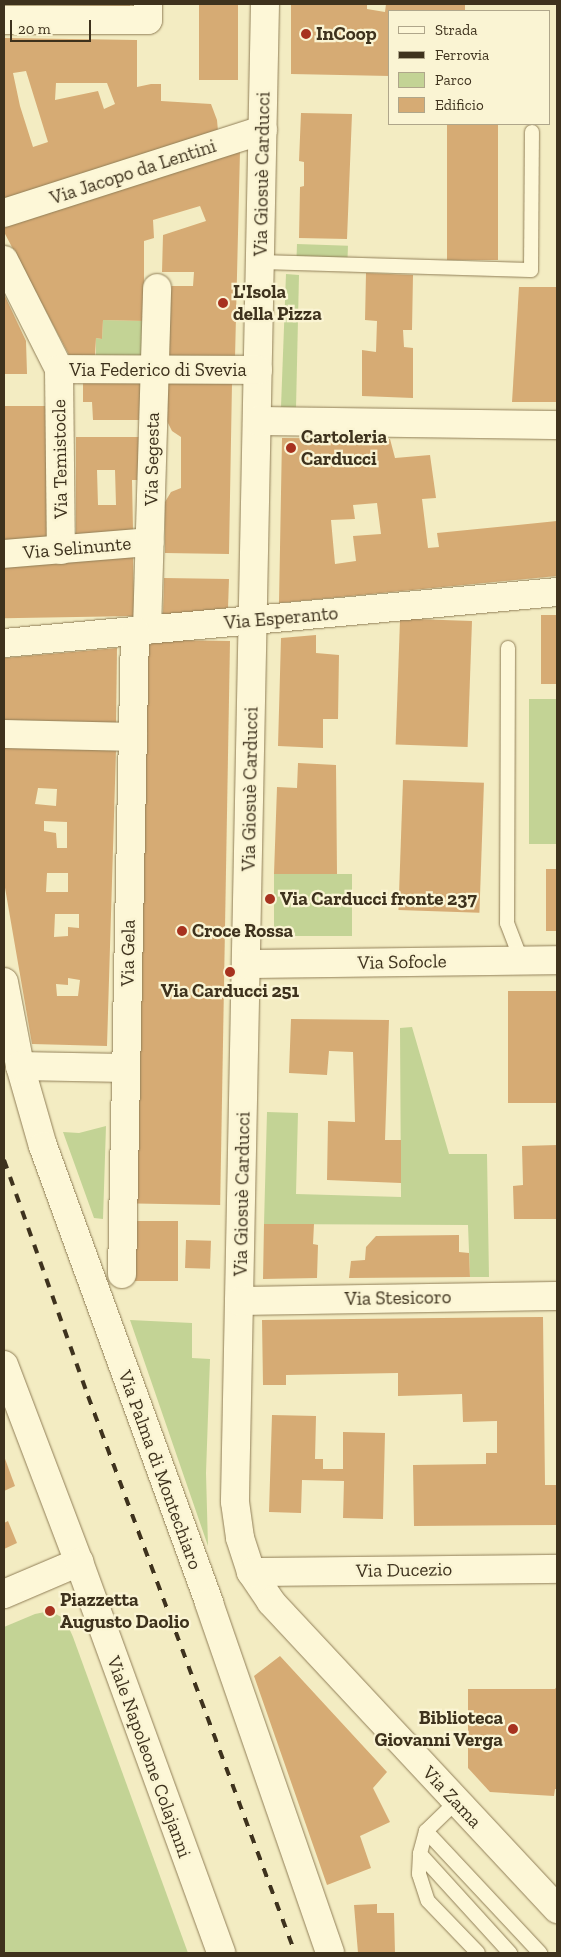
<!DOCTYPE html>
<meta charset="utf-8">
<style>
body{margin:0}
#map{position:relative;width:561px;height:1957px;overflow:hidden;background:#f3ecc2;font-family:"Zilla Slab",serif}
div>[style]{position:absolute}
.green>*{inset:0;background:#c3d395;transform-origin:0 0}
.building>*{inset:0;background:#d6ab74;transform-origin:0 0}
.roads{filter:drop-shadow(0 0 1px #907e57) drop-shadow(0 0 1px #907e57)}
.lane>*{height:14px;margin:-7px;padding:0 7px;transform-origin:7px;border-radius:7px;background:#fdf7d7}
.street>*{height:28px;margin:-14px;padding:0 14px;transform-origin:14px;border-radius:14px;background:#fdf7d7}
.secondary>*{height:28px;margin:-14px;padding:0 14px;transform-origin:14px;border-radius:14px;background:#fdf7d7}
.rail>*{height:4px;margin-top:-2px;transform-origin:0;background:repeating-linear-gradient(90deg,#3e321d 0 9px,transparent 0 18px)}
.dots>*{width:14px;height:14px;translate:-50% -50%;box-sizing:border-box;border:2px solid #faf4d3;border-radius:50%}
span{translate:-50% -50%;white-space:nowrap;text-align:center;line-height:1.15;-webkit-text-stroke:4.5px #faf4d3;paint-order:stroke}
.poi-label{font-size:19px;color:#3e321d;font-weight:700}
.left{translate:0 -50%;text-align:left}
.right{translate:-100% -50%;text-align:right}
.street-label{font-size:19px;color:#3e321d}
.frame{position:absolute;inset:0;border:5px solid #3e321d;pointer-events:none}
.legend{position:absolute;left:388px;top:10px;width:162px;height:115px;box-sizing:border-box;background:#faf4d3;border:1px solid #afa68a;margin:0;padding:6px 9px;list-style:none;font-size:15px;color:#3e321d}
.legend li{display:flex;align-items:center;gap:10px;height:25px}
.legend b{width:25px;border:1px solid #afa68a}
.scale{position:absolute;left:10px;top:20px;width:81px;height:22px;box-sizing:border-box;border:2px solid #3e321d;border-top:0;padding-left:6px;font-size:15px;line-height:18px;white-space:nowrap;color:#3e321d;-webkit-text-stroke:4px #faf4d3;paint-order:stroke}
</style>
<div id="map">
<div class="green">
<i style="left:297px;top:244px;width:51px;height:12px;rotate:2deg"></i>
<i style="clip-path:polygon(286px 274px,299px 275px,296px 408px,281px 407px)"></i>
<i style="clip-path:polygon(103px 320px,144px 321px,143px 356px,96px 356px,96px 338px,102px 339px)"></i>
<i style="left:529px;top:699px;width:28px;height:145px"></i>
<i style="left:274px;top:874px;width:78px;height:62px"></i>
<i style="clip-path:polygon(412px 1027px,449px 1154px,487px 1154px,489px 1277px,470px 1277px,468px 1225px,264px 1224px,267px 1112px,298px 1113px,296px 1194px,401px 1197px,400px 1028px)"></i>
<i style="clip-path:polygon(106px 1126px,103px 1219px,94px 1218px,63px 1132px,79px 1133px)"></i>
<i style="clip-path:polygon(130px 1320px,192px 1323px,192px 1358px,210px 1359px,206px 1473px,208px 1546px)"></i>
<i style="clip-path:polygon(50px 1611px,65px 1619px,73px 1637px,188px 1953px,4px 1953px,4px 1627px,35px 1614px)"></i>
</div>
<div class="building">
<i style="clip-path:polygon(49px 4px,130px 4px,130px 6px,49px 5px)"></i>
<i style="left:199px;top:4px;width:39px;height:76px"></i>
<i style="clip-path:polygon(291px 4px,367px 4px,367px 9px,385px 12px,386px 4px,465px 4px,465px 11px,390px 11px,390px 76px,291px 74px)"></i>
<i style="clip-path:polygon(evenodd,4px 38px,137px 40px,137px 87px,151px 84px,161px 84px,161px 101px,211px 104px,217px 120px,218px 131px,4px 199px,4px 38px,26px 71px,48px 142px,33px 147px,20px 106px,13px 73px,26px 71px,4px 38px,56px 83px,107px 83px,115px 104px,104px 109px,98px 91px,55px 100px,56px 83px)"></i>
<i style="clip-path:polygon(301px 113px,352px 114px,347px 239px,299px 238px,300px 187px,304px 186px,304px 162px,299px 161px)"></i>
<i style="left:447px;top:124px;width:51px;height:136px"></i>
<i style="clip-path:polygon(240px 151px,235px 358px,167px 357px,169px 286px,193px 286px,194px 272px,162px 272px,163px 235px,206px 221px,200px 206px,153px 220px,154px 238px,144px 241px,144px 321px,103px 320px,102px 339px,96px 338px,95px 356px,69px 355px,4px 232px,4px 226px)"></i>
<i style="clip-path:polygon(366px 273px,413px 275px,412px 330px,403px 330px,404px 347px,413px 348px,413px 398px,362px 396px,362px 350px,376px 352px,377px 321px,365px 320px)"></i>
<i style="clip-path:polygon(519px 287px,557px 287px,557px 402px,512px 402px)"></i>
<i style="clip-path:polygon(4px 294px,26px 341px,27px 374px,4px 374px)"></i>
<i style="clip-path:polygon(83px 381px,142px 382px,141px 420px,93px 420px,92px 402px,83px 402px)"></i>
<i style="clip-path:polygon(167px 383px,232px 383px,229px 554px,165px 553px,165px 502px,171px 492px,181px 488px,181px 437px,172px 431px,167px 421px)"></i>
<i style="left:4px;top:406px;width:46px;height:136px"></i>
<i style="clip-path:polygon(evenodd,76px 437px,143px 437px,143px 480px,132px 480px,133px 530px,76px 534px,76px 437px,97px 470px,115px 470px,116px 505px,98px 505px,97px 470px)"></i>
<i style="clip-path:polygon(evenodd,282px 438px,390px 439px,395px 458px,430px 455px,436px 498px,422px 499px,428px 548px,439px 547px,437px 533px,557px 521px,557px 576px,279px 603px,282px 438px,377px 503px,381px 534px,353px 536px,356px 561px,335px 564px,331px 520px,355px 519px,353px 505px,377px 503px)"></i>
<i style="left:133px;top:553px;width:63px;height:130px;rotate:89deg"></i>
<i style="clip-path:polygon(164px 578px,229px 579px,228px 608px,163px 615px)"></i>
<i style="left:541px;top:615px;width:16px;height:69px"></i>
<i style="left:472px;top:621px;width:126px;height:72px;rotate:92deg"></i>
<i style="clip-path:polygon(316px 635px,316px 653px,339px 655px,338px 719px,323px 719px,323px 748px,278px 746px,281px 638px)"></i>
<i style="left:230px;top:641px;width:564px;height:84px;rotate:91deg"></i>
<i style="clip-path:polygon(117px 648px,116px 725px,4px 723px,4px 658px)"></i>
<i style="clip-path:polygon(evenodd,4px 748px,116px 750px,107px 1046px,32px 1044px,4px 882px,4px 748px,38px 788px,57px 789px,56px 806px,35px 804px,38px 788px,4px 748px,44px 821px,67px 822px,67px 848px,57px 848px,56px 833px,44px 831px,44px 821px,4px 748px,47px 873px,68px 873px,68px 892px,46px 892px,47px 873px,4px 748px,55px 914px,79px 914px,79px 928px,68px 927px,68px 936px,54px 937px,55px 914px,4px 748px,68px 978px,80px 980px,78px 996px,57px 996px,56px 984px,68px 985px,68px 978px)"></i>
<i style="clip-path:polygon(298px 763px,336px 765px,337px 874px,274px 874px,277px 787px,297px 788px)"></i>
<i style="left:403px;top:780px;width:81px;height:130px;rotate:2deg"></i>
<i style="left:546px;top:869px;width:11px;height:62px"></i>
<i style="left:557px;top:991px;width:112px;height:49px;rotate:90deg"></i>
<i style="clip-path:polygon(291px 1019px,389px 1020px,385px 1140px,401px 1140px,401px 1183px,327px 1180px,328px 1121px,355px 1122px,353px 1052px,329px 1051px,327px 1075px,289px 1073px)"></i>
<i style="clip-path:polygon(557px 1145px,557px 1219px,514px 1219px,513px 1186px,523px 1185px,522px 1146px)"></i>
<i style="left:135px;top:1221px;width:43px;height:60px"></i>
<i style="clip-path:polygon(264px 1224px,314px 1224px,313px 1244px,318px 1245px,317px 1278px,263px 1279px)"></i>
<i style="clip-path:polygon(459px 1235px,459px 1252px,469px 1253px,470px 1277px,349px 1278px,351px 1261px,365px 1260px,366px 1247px,376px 1236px)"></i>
<i style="left:186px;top:1240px;width:25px;height:28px;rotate:2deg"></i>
<i style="clip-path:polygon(543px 1317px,545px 1485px,557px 1485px,557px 1525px,414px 1526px,413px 1465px,486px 1464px,486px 1453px,497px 1453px,497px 1421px,463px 1422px,462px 1394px,398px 1396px,398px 1373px,286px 1375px,286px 1385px,263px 1385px,262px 1320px)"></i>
<i style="clip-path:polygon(272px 1415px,316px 1416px,315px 1459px,323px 1459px,323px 1469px,343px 1469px,343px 1432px,385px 1433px,383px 1519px,343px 1518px,344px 1481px,302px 1480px,301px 1513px,269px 1512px)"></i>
<i style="clip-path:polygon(4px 1456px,15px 1486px,4px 1491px)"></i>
<i style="clip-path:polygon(8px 1521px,17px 1543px,4px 1549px,4px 1523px)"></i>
<i style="clip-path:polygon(280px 1656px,387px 1772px,373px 1788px,390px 1822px,360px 1836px,371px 1868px,327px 1885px,254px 1676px)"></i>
<i style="clip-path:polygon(557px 1686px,557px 1789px,555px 1789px,554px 1796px,490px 1792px,468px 1768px,468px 1689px,555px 1689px)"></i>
<i style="clip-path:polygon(377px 1904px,377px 1913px,394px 1913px,395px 1953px,358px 1953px,354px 1905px)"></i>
</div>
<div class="roads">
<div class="lane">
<i style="left:260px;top:262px;width:271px;rotate:1.7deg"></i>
<i style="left:531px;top:270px;width:138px;rotate:-89.6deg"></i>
<i style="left:508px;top:648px;width:275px;rotate:90.2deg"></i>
<i style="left:507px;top:923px;width:40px;rotate:69deg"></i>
<i style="left:456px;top:1802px;width:42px;rotate:136deg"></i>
<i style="left:426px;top:1831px;width:24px;rotate:105deg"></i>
<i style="left:420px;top:1854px;width:20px;rotate:93deg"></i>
<i style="left:419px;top:1874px;width:28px;rotate:72deg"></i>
<i style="left:428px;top:1901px;width:72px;rotate:46.1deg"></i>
<i style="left:426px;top:1831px;width:167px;rotate:46.9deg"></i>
<i style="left:420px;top:1854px;width:134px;rotate:47.7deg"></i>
</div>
<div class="street">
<i style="left:265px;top:4px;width:1498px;rotate:91.15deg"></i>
<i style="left:235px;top:1502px;width:36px;rotate:82deg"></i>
<i style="left:240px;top:1538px;width:36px;rotate:72deg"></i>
<i style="left:251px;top:1572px;width:36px;rotate:56deg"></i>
<i style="left:271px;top:1602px;width:420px;rotate:47deg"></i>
<i style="left:4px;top:20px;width:144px"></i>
<i style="left:148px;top:20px;width:16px;rotate:-90deg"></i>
<i style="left:4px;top:213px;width:272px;rotate:-17.8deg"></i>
<i style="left:4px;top:260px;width:122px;rotate:63.2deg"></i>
<i style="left:59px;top:369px;width:199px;rotate:0.3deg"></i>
<i style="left:59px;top:369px;width:181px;rotate:89.4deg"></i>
<i style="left:257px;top:421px;width:300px;rotate:0.8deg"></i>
<i style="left:4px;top:554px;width:146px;rotate:-4.7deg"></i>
<i style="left:147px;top:630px;width:342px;rotate:-88.3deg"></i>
<i style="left:4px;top:643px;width:555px;rotate:-5.27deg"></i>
<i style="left:4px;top:734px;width:129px;rotate:1.3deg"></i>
<i style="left:246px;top:964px;width:311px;rotate:-0.7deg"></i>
<i style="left:4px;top:982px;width:86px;rotate:79.2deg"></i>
<i style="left:20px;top:1066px;width:83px;rotate:74deg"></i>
<i style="left:43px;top:1146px;width:486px;rotate:70deg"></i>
<i style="left:209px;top:1603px;width:370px;rotate:70.9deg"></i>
<i style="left:20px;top:1066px;width:105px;rotate:1.1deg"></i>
<i style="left:122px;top:1274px;width:643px;rotate:-88.84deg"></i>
<i style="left:239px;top:1301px;width:318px;rotate:-0.9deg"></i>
<i style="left:251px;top:1572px;width:306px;rotate:-0.6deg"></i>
<i style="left:4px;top:1594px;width:82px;rotate:-23.1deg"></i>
</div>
<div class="secondary">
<i style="left:4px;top:1365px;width:211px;rotate:69.2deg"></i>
<i style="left:79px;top:1562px;width:416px;rotate:70deg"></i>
</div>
</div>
<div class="rail">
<i style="left:4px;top:1160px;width:251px;rotate:70.4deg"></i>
<i style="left:88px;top:1396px;width:594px;rotate:69.61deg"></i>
</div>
<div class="dots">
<i style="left:306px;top:34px;background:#a7321f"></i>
<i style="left:223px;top:303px;background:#a7321f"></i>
<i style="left:291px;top:448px;background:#a7321f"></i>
<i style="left:270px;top:899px;background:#a7321f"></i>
<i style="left:182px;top:931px;background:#a7321f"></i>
<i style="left:230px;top:972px;background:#a7321f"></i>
<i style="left:50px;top:1611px;background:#a7321f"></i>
<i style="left:513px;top:1729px;background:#a7321f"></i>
</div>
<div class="poi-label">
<span class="left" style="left:316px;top:34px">InCoop</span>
<span class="left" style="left:233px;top:303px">L'Isola<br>della Pizza</span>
<span class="left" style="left:301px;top:448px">Cartoleria<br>Carducci</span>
<span class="left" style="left:280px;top:899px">Via Carducci fronte 237</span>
<span class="left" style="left:192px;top:931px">Croce Rossa</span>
<span style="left:230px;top:991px">Via Carducci 251</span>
<span class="left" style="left:60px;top:1611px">Piazzetta<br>Augusto Daolio</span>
<span class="right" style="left:503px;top:1729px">Biblioteca<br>Giovanni Verga</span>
</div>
<div class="street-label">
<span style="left:133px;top:172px;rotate:-18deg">Via Jacopo da Lentini</span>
<span style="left:262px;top:174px;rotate:-89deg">Via Giosuè Carducci</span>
<span style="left:158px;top:370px">Via Federico di Svevia</span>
<span style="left:60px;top:459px;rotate:-91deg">Via Temistocle</span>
<span style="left:152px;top:459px;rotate:-89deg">Via Segesta</span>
<span style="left:77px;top:548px;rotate:-5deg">Via Selinunte</span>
<span style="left:281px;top:618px;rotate:-5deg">Via Esperanto</span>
<span style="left:250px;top:789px;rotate:-89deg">Via Giosuè Carducci</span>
<span style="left:128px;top:953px;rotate:-89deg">Via Gela</span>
<span style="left:402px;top:962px;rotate:-1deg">Via Sofocle</span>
<span style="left:242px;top:1194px;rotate:-89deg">Via Giosuè Carducci</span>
<span style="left:398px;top:1298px;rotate:-1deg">Via Stesicoro</span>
<span style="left:160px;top:1470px;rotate:70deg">Via Palma di Montechiaro</span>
<span style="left:404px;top:1570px;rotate:-1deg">Via Ducezio</span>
<span style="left:149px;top:1757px;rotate:70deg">Viale Napoleone Colajanni</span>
<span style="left:452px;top:1797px;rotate:47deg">Via Zama</span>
</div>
<div class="frame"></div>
<ul class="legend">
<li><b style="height:6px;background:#fdf7d7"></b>Strada</li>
<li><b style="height:6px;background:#3e321d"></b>Ferrovia</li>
<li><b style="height:14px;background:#c3d395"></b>Parco</li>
<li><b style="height:14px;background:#d6ab74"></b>Edificio</li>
</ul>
<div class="scale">20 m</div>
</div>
